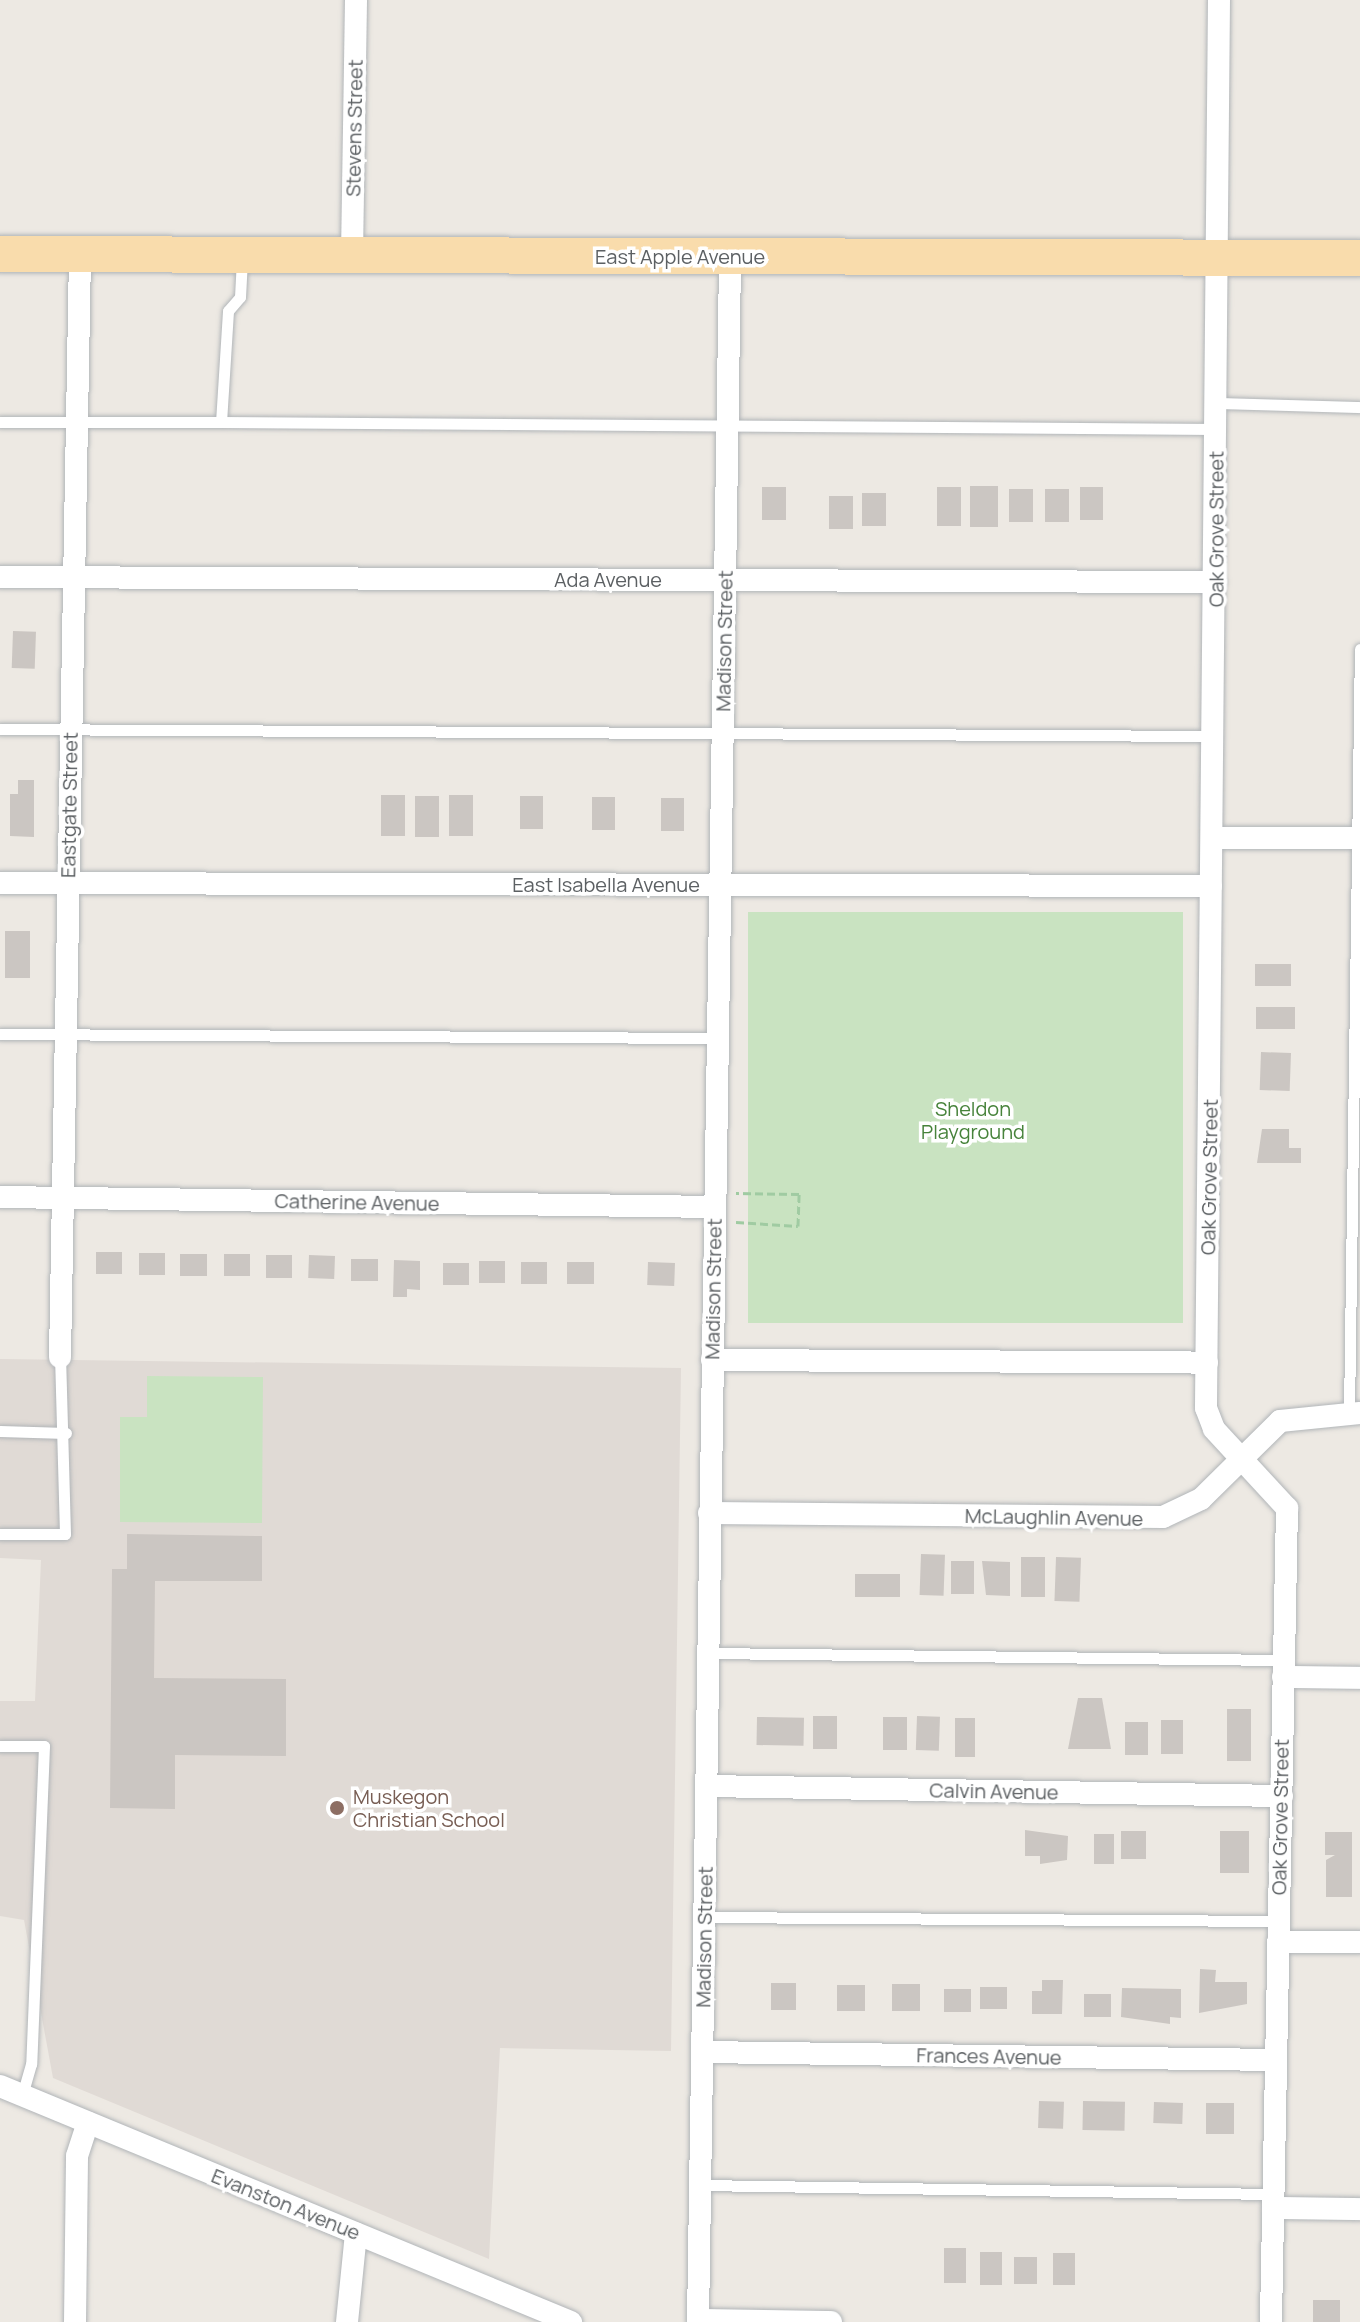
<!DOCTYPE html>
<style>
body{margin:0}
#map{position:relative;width:1360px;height:2322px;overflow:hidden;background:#ede9e3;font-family:Manrope,sans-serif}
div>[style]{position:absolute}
.education>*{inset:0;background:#e0dad5}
.green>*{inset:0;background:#c9e3c1;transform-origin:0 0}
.building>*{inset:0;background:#cbc6c2;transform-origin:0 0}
.path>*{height:3px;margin-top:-1.5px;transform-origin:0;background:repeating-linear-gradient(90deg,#a0cba2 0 8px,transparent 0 12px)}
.roads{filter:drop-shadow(0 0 2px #b1b5b8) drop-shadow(0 0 2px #b1b5b8)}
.lane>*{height:11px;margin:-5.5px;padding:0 5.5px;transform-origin:5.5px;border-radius:5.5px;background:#fff}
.street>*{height:22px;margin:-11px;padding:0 11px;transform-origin:11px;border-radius:11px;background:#fff}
.primary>*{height:36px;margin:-18px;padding:0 18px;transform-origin:18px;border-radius:18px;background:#f9dcac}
.dots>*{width:22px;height:22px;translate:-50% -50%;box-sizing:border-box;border:4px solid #fff;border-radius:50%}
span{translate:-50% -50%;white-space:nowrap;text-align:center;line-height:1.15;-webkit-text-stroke:7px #fff;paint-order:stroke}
.street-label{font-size:20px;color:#5c6063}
.park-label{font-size:20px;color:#47833b}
.education-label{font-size:20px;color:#785e54}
.left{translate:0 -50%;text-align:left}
</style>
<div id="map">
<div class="education">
<i style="clip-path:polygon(0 1359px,681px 1368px,671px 2051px,500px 2048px,489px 2259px,53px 2078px,24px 1920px,0 1916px,0 1701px,35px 1701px,41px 1560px,0 1558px)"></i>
</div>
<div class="green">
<i style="left:748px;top:912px;width:435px;height:411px"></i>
<i style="clip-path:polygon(147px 1376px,263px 1377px,262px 1523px,120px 1522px,120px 1417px,147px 1417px)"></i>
</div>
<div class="building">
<i style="left:970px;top:486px;width:28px;height:41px"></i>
<i style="left:762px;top:487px;width:24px;height:33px"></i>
<i style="left:937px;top:487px;width:24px;height:39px"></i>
<i style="left:1080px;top:487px;width:23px;height:33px"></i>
<i style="left:1009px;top:489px;width:24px;height:33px"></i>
<i style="left:1045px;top:489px;width:24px;height:33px"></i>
<i style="left:862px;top:493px;width:24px;height:33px"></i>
<i style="left:829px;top:496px;width:24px;height:33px"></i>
<i style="left:13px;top:631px;width:23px;height:37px;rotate:2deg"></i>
<i style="clip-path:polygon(18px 780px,34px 780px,34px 837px,10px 836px,10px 794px,18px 794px)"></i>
<i style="left:381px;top:795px;width:24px;height:41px"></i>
<i style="left:449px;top:795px;width:24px;height:41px"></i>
<i style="left:415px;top:796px;width:24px;height:41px"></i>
<i style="left:520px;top:796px;width:23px;height:33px"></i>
<i style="left:592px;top:797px;width:23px;height:33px"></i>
<i style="left:661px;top:798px;width:23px;height:33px"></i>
<i style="left:5px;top:931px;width:25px;height:47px"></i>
<i style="left:1255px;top:964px;width:36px;height:22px"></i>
<i style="left:1256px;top:1007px;width:39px;height:22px"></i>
<i style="left:1261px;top:1052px;width:30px;height:38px;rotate:2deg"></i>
<i style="clip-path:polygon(1262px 1129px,1289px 1129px,1289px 1148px,1301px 1148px,1301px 1163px,1257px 1163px)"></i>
<i style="left:96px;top:1252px;width:26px;height:22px"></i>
<i style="left:139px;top:1253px;width:26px;height:22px"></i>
<i style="left:180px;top:1254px;width:27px;height:22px"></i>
<i style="left:224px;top:1254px;width:26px;height:22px"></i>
<i style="left:266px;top:1255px;width:26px;height:23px"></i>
<i style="left:309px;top:1255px;width:26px;height:23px;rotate:2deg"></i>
<i style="left:351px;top:1259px;width:27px;height:22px"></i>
<i style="clip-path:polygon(394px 1260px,420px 1261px,420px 1290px,407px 1289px,407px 1297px,393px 1297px)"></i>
<i style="left:479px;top:1261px;width:26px;height:22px"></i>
<i style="left:521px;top:1262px;width:26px;height:22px"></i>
<i style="left:567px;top:1262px;width:27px;height:22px"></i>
<i style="left:648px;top:1262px;width:27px;height:23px;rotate:2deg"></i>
<i style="left:443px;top:1263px;width:26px;height:22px"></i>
<i style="clip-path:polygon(127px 1534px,262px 1536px,262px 1581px,155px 1581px,154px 1678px,286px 1679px,286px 1756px,175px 1755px,175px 1809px,110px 1808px,112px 1569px,127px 1569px)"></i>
<i style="left:921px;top:1554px;width:24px;height:41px;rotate:2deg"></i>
<i style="left:1021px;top:1557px;width:24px;height:40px"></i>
<i style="left:1056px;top:1557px;width:25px;height:44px;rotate:2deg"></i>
<i style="left:951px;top:1561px;width:23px;height:33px"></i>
<i style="clip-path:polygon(982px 1561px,1010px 1562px,1010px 1596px,986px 1595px)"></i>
<i style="left:855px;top:1574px;width:45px;height:23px"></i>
<i style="clip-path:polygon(1078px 1698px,1102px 1698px,1111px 1749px,1068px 1749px)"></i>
<i style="left:1227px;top:1709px;width:24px;height:52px"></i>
<i style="left:813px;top:1716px;width:24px;height:33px"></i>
<i style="left:917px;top:1716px;width:23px;height:34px;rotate:2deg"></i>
<i style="left:757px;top:1717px;width:47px;height:28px;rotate:1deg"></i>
<i style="left:883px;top:1717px;width:24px;height:33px"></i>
<i style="left:955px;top:1718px;width:20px;height:39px"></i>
<i style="left:1161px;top:1720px;width:22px;height:34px"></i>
<i style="left:1125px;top:1722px;width:23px;height:33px"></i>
<i style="clip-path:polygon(1025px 1830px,1068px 1836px,1067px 1860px,1040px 1864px,1040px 1856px,1025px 1856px)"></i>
<i style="left:1121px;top:1831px;width:25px;height:28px"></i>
<i style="left:1220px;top:1831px;width:29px;height:42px"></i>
<i style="clip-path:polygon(1325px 1832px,1352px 1832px,1352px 1897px,1326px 1897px,1326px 1860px,1335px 1855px,1325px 1855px)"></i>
<i style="left:1094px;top:1834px;width:20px;height:30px"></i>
<i style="clip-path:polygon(1200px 1969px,1216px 1970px,1215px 1982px,1247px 1982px,1247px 2004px,1199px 2013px)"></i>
<i style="clip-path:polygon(1042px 1980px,1063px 1980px,1062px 2014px,1032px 2014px,1032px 1991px,1042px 1991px)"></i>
<i style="left:771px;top:1983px;width:25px;height:27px"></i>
<i style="left:892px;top:1984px;width:28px;height:27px"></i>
<i style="left:837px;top:1985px;width:28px;height:26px"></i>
<i style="left:980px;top:1987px;width:27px;height:22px"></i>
<i style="clip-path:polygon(1122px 1988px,1181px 1989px,1181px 2018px,1170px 2017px,1170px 2024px,1121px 2017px)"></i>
<i style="left:944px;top:1989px;width:27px;height:23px"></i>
<i style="left:1084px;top:1994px;width:27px;height:23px"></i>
<i style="left:1039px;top:2101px;width:25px;height:27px;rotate:2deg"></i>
<i style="left:1083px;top:2101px;width:42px;height:29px;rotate:1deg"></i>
<i style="left:1154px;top:2102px;width:29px;height:21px;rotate:2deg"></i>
<i style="left:1206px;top:2103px;width:28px;height:31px"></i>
<i style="left:944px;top:2248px;width:22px;height:35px"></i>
<i style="left:980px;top:2252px;width:22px;height:33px"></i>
<i style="left:1053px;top:2253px;width:22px;height:32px"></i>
<i style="left:1014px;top:2257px;width:23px;height:27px"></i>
<i style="left:1313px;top:2300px;width:27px;height:22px"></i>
</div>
<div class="path">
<i style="left:736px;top:1222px;width:62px;rotate:3.7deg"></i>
<i style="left:798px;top:1226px;width:32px;rotate:-88deg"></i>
<i style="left:799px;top:1194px;width:63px;rotate:-179.1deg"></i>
</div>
<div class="roads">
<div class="lane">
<i style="left:242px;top:259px;width:38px;rotate:93deg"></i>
<i style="left:240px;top:297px;width:18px;rotate:131deg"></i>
<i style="left:228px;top:311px;width:111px;rotate:93.6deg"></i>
<i style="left:221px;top:422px;width:995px;rotate:0.4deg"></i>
<i style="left:1216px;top:403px;width:144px;rotate:1.6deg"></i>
<i style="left:0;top:422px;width:221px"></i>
<i style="left:0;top:729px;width:1215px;rotate:0.33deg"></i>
<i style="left:0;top:1034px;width:717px;rotate:0.32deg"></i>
<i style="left:1349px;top:1413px;width:764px;rotate:-89.18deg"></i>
<i style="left:0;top:1431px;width:66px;rotate:1.7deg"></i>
<i style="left:0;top:1534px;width:65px"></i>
<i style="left:65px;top:1534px;width:177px;rotate:-91.6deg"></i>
<i style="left:708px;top:1653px;width:576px;rotate:0.7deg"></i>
<i style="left:0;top:1746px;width:44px"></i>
<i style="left:44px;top:1746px;width:318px;rotate:92.3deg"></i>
<i style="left:31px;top:2064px;width:32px;rotate:106deg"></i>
<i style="left:704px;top:1917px;width:574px;rotate:0.4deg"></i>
<i style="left:699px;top:2185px;width:574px;rotate:0.9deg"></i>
</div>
<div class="street">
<i style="left:1219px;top:0;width:1408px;rotate:90.53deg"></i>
<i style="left:1206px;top:1408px;width:22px;rotate:69deg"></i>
<i style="left:1214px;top:1429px;width:108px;rotate:47.3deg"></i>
<i style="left:1287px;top:1508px;width:814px;rotate:91.13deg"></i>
<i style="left:352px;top:255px;width:255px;rotate:-89.1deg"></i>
<i style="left:0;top:577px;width:1215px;rotate:0.24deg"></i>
<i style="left:1212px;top:838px;width:148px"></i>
<i style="left:0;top:883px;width:1211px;rotate:0.14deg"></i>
<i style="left:0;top:1197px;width:715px;rotate:0.8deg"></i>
<i style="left:60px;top:1357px;width:1103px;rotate:-88.96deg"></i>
<i style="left:712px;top:1360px;width:495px;rotate:0.3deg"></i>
<i style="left:709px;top:1513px;width:454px;rotate:0.5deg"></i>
<i style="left:1163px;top:1517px;width:42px;rotate:-25.3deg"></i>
<i style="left:1201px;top:1499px;width:111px;rotate:-44.6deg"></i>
<i style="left:1280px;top:1421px;width:80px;rotate:-5.7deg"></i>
<i style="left:1283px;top:1677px;width:77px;rotate:0.7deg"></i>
<i style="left:707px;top:1786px;width:575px;rotate:1deg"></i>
<i style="left:1278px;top:1942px;width:82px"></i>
<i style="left:702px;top:2052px;width:573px;rotate:0.8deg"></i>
<i style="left:0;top:2086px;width:618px;rotate:22.46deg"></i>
<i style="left:1273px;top:2208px;width:87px;rotate:0.7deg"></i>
<i style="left:698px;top:2320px;width:133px;rotate:0.9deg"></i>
<i style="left:75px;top:2322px;width:166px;rotate:-89.3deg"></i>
<i style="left:77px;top:2156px;width:35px;rotate:-72deg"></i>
<i style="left:347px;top:2322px;width:89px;rotate:-84.2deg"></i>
<i style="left:698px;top:2322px;width:2066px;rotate:-89.11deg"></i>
</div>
<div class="primary">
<i style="left:0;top:254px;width:1360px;rotate:0.17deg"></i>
</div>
</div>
<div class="dots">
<i style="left:337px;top:1808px;background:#8d6e63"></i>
</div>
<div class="street-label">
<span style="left:354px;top:128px;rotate:-89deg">Stevens Street</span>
<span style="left:680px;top:256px">East Apple Avenue</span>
<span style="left:1216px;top:529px;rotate:-90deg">Oak Grove Street</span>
<span style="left:608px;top:579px">Ada Avenue</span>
<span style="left:724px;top:641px;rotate:-89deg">Madison Street</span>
<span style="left:69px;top:805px;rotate:-89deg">Eastgate Street</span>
<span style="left:606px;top:884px">East Isabella Avenue</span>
<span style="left:1209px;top:1177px;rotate:-89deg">Oak Grove Street</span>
<span style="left:357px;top:1202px;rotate:1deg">Catherine Avenue</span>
<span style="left:713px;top:1289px;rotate:-89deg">Madison Street</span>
<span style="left:1054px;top:1517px;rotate:1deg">McLaughlin Avenue</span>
<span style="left:994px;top:1791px;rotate:1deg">Calvin Avenue</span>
<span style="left:1280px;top:1817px;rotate:-89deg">Oak Grove Street</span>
<span style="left:704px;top:1937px;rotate:-89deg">Madison Street</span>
<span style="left:989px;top:2056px;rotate:1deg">Frances Avenue</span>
<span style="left:286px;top:2204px;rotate:22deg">Evanston Avenue</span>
</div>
<div class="park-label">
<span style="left:973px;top:1120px">Sheldon<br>Playground</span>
</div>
<div class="education-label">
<span class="left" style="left:353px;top:1808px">Muskegon<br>Christian School</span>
</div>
</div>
